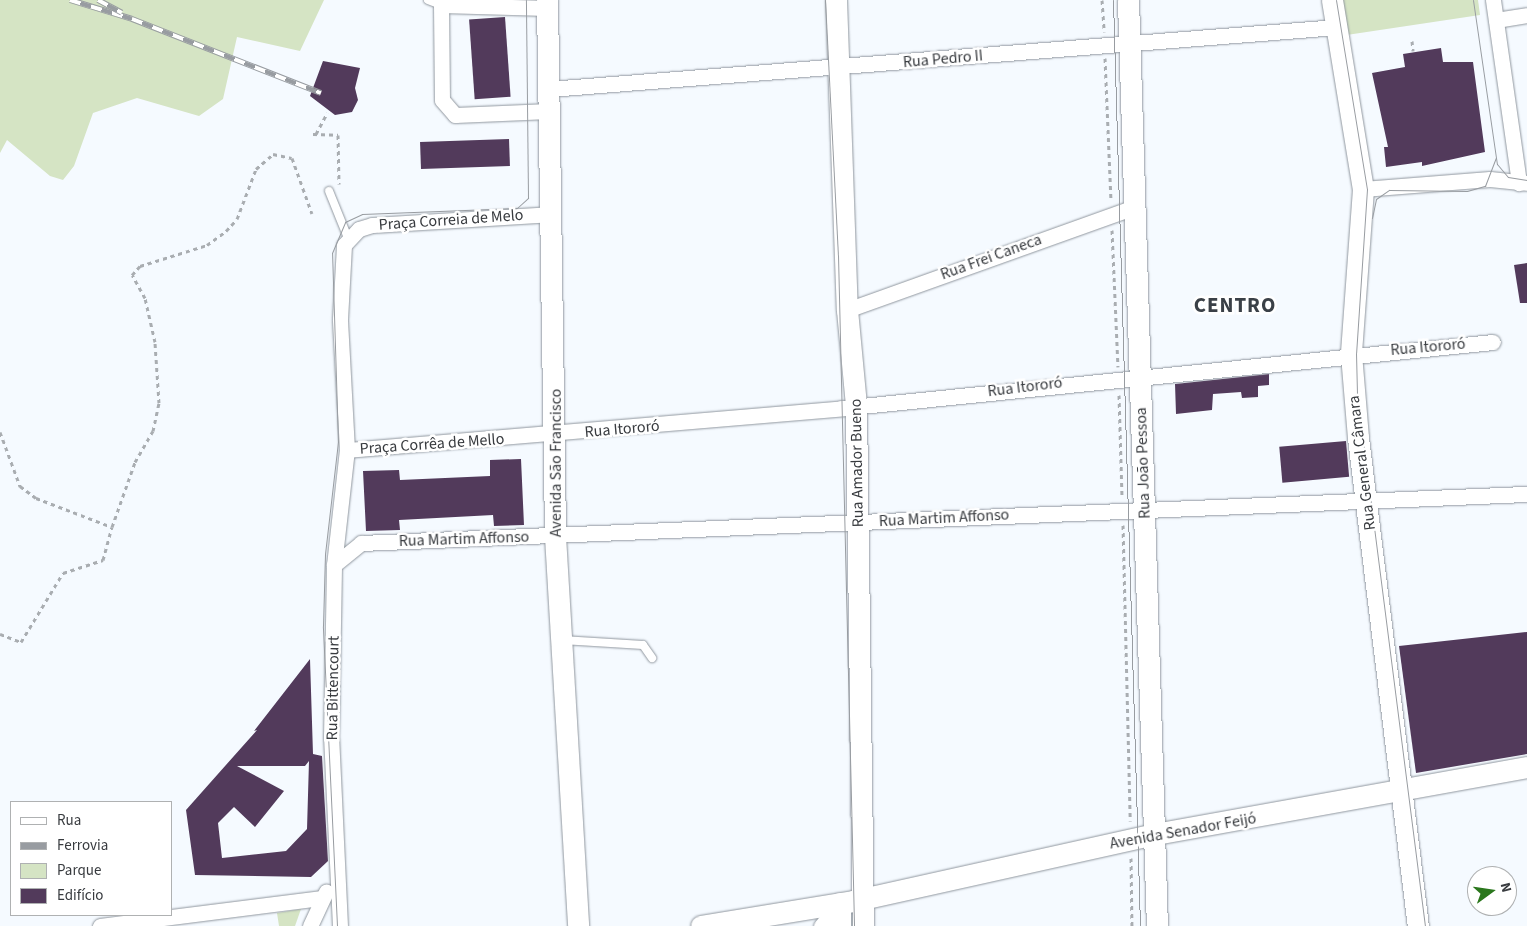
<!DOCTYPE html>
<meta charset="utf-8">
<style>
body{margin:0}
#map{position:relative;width:1527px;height:926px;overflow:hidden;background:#f5faff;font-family:"Source Sans 3",sans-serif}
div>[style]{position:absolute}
.green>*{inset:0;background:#d5e4c4}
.building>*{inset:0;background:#523a5b;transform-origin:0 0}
.path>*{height:3px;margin-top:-1.5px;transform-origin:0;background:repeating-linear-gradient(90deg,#a9adb1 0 4px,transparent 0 8px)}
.roads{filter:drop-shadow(0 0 1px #90979f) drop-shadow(0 0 1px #90979f)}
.lane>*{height:8px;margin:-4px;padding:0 4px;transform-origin:4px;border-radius:4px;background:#fff}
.street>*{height:15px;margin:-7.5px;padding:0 7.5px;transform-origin:7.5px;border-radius:7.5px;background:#fff}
.secondary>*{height:21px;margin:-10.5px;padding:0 10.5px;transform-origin:10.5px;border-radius:10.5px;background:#fff}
.tram>*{height:1px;margin:-0.5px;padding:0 0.5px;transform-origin:0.5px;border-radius:0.5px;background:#989ca1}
.rail>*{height:5.5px;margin-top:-2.75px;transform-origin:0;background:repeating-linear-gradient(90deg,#fff 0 11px,#989ca1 0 22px);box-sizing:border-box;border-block:1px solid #989ca1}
span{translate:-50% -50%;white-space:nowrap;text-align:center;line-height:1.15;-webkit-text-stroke:5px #fff;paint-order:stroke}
.street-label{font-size:16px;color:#383b3f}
.district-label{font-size:21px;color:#3a4047;font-weight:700;letter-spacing:1px}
.legend{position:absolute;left:10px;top:801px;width:162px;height:115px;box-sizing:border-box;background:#fff;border:1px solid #afb1b2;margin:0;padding:6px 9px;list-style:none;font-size:15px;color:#383b3f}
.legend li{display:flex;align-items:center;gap:10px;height:25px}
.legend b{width:25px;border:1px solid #afb1b2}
.north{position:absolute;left:1467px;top:866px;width:50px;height:50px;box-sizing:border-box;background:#fff;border:1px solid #afb1b2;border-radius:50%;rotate:76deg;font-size:14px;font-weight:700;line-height:20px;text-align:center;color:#383b3f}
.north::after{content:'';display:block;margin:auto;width:18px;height:22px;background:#2b771d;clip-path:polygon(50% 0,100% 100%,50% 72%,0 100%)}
</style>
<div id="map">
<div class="green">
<i style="clip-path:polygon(0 0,324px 0,300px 51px,237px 37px,223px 99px,199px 116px,137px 98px,93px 113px,74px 166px,63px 180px,50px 176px,7px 140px,0 153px)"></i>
<i style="clip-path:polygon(1335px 0,1478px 0,1480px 15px,1340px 36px)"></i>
<i style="clip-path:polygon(301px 909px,295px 926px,279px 926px,277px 913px)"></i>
</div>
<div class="building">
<i style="left:505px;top:17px;width:80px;height:36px;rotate:86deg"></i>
<i style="clip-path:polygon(1441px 48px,1443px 62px,1473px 62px,1485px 152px,1422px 166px,1422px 162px,1386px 167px,1384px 147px,1388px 147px,1372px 73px,1405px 67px,1403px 54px)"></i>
<i style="clip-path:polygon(323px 61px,360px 68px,355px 88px,358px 100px,352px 112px,335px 115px,310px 96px)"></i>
<i style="left:509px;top:139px;width:27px;height:89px;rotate:88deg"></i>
<i style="clip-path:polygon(1527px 263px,1527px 303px,1520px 303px,1514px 265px)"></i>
<i style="clip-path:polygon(1269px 374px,1269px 385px,1258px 386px,1258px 397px,1242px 398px,1241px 392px,1213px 394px,1212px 410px,1176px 414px,1175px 384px)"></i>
<i style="left:1346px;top:441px;width:36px;height:67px;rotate:85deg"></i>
<i style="clip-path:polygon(521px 459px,524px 525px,494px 526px,493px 515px,399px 520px,400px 530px,366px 531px,363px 471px,399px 470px,400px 480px,490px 476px,490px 460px)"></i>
<i style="clip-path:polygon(1527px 632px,1527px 754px,1416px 773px,1399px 646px)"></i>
<i style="clip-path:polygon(evenodd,310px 659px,313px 754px,322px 756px,328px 861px,311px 877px,195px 875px,186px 810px,257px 730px,254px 731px,310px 659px,309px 761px,307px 829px,286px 851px,222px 858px,218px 823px,234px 807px,255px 827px,284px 791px,237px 766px,305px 766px,309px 761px)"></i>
</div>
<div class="path">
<i style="left:1102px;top:0;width:32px;rotate:86deg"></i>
<i style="left:1412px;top:41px;width:10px;rotate:84deg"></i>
<i style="left:1105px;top:58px;width:141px;rotate:87.6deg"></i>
<i style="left:313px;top:134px;width:25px;rotate:2deg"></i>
<i style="left:338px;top:135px;width:49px;rotate:88.8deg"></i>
<i style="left:316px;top:134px;width:24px;rotate:-62deg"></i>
<i style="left:1112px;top:230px;width:137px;rotate:87.5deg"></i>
<i style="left:1119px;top:395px;width:101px;rotate:88.3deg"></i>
<i style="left:0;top:432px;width:58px;rotate:69.7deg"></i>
<i style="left:20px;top:486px;width:20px;rotate:37deg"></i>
<i style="left:36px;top:498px;width:81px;rotate:20.9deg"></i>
<i style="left:112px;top:527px;width:69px;rotate:-70.5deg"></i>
<i style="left:135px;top:462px;width:36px;rotate:-60deg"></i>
<i style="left:153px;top:431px;width:29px;rotate:-78deg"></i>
<i style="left:159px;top:403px;width:61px;rotate:-93.8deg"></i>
<i style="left:155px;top:342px;width:45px;rotate:-102.8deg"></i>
<i style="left:145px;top:298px;width:26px;rotate:-119deg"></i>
<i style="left:132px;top:275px;width:12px;rotate:-48deg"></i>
<i style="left:140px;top:266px;width:70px;rotate:-17.4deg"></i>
<i style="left:207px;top:245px;width:24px;rotate:-36deg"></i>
<i style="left:226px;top:231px;width:16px;rotate:-47deg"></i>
<i style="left:237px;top:219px;width:53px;rotate:-69.2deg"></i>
<i style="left:256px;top:169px;width:23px;rotate:-41deg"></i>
<i style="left:273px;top:154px;width:19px;rotate:12deg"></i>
<i style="left:292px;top:158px;width:59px;rotate:70.3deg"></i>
<i style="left:1123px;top:525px;width:296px;rotate:88.6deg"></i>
<i style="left:0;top:634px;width:22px;rotate:21deg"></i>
<i style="left:21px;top:642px;width:81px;rotate:-58.7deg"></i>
<i style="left:63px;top:573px;width:42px;rotate:-18deg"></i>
<i style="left:103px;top:560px;width:34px;rotate:-75deg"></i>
<i style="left:1131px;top:858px;width:68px;rotate:89.2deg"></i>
</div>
<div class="roads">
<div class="lane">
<i style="left:428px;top:0;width:14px;rotate:21deg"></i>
<i style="left:329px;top:191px;width:51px;rotate:68deg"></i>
<i style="left:562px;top:640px;width:81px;rotate:3.5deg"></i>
<i style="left:643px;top:645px;width:16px;rotate:55deg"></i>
</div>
<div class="street">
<i style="left:1493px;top:0;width:185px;rotate:81.9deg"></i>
<i style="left:547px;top:8px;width:106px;rotate:-178.4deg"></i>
<i style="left:441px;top:5px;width:95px;rotate:89.4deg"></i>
<i style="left:442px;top:100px;width:20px;rotate:49deg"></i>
<i style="left:455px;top:115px;width:94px;rotate:-2.4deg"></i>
<i style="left:1496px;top:20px;width:31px;rotate:-9deg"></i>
<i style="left:549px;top:89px;width:789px;rotate:-4.5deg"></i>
<i style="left:1363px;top:189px;width:127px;rotate:-4.5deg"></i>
<i style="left:1490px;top:179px;width:37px;rotate:6deg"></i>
<i style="left:847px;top:310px;width:305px;rotate:-19.7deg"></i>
<i style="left:347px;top:450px;width:497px;rotate:-4.8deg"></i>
<i style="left:842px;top:408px;width:654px;rotate:-5.79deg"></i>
<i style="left:334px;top:565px;width:35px;rotate:-39deg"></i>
<i style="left:361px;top:543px;width:1167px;rotate:-2.41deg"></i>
<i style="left:100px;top:926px;width:224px;rotate:-7.2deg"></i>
<i style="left:310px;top:926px;width:38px;rotate:-65deg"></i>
<i style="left:340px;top:926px;width:188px;rotate:-92.7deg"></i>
<i style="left:331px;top:738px;width:173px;rotate:-89deg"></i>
<i style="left:334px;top:565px;width:116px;rotate:-83.6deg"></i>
<i style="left:347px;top:450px;width:131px;rotate:-93.1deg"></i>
<i style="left:340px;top:319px;width:74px;rotate:-86.9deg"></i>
<i style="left:344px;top:245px;width:22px;rotate:-47deg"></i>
<i style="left:359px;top:229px;width:14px;rotate:-17deg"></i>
<i style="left:372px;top:225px;width:178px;rotate:-3.5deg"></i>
<i style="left:821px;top:926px;width:30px;rotate:-50deg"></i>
</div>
<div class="secondary">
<i style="left:547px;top:0;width:536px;rotate:89.14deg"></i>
<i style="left:555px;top:536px;width:391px;rotate:86.6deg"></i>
<i style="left:836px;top:0;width:310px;rotate:88deg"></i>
<i style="left:847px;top:310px;width:96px;rotate:84.6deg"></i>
<i style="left:856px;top:406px;width:520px;rotate:89.23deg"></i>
<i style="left:1128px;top:0;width:926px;rotate:88.21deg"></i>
<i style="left:1332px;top:0;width:192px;rotate:80.7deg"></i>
<i style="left:1363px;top:189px;width:165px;rotate:94.2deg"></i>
<i style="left:1351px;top:354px;width:84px;rotate:85.2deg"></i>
<i style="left:1358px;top:438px;width:492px;rotate:83deg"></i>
<i style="left:701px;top:926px;width:154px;rotate:-9.3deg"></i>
<i style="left:853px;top:901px;width:309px;rotate:-12.5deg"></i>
<i style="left:1155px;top:834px;width:378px;rotate:-10.2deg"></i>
<i style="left:840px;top:926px;width:23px;rotate:-90deg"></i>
</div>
</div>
<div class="tram">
<i style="left:825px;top:0;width:255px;rotate:87.1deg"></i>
<i style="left:838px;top:255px;width:671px;rotate:88.63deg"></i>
<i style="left:1113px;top:0;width:926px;rotate:88.33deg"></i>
<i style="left:1336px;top:0;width:192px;rotate:80.7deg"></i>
<i style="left:1367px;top:189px;width:164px;rotate:93.8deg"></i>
<i style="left:1356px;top:353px;width:41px;rotate:88.6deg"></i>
<i style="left:1357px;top:394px;width:536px;rotate:82.72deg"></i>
<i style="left:1473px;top:0;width:166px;rotate:81.7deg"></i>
<i style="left:1497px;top:164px;width:17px;rotate:50deg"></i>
<i style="left:1508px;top:177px;width:19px;rotate:9deg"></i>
<i style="left:1372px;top:218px;width:19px;rotate:-78deg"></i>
<i style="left:1376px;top:199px;width:16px;rotate:-35deg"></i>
<i style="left:1389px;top:190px;width:78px;rotate:0.7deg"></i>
<i style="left:1467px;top:191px;width:19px;rotate:-16deg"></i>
<i style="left:1485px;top:186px;width:30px;rotate:-69deg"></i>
<i style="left:337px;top:926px;width:300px;rotate:-92.7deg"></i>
<i style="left:323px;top:626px;width:72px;rotate:-88.4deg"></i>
<i style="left:325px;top:554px;width:113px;rotate:-83.4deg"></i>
<i style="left:338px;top:442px;width:189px;rotate:-91.8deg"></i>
<i style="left:332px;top:253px;width:34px;rotate:-67deg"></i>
<i style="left:345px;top:222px;width:19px;rotate:-25deg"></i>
<i style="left:362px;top:214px;width:155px;rotate:-2.2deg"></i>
<i style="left:517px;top:208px;width:15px;rotate:-42deg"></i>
<i style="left:528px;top:198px;width:198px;rotate:-90.6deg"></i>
</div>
<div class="rail">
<i style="left:70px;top:0;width:65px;rotate:17deg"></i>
<i style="left:132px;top:19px;width:203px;rotate:21.4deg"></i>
<i style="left:98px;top:0;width:27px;rotate:28deg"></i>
</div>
<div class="street-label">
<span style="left:943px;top:59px;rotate:-5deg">Rua Pedro II</span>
<span style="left:451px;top:220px;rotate:-4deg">Praça Correia de Melo</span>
<span style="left:991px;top:257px;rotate:-20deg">Rua Frei Caneca</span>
<span style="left:1428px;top:347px;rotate:-5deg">Rua Itororó</span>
<span style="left:1025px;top:387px;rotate:-7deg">Rua Itororó</span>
<span style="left:622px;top:429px;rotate:-5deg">Rua Itororó</span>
<span style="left:432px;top:444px;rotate:-4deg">Praça Corrêa de Mello</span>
<span style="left:556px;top:463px;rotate:-90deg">Avenida São Francisco</span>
<span style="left:857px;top:463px;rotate:-91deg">Rua Amador Bueno</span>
<span style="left:1143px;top:463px;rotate:-92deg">Rua João Pessoa</span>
<span style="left:1362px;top:463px;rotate:-97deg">Rua General Câmara</span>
<span style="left:944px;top:518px;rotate:-3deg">Rua Martim Affonso</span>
<span style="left:464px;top:539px;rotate:-2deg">Rua Martim Affonso</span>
<span style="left:333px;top:688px;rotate:-89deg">Rua Bittencourt</span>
<span style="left:1183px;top:831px;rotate:-10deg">Avenida Senador Feijó</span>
</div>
<div class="district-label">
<span style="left:1235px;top:305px">CENTRO</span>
</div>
<ul class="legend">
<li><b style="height:6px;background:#fff"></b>Rua</li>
<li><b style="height:6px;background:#989ca1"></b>Ferrovia</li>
<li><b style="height:14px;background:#d5e4c4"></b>Parque</li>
<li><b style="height:14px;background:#523a5b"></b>Edifício</li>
</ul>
<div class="north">N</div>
</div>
